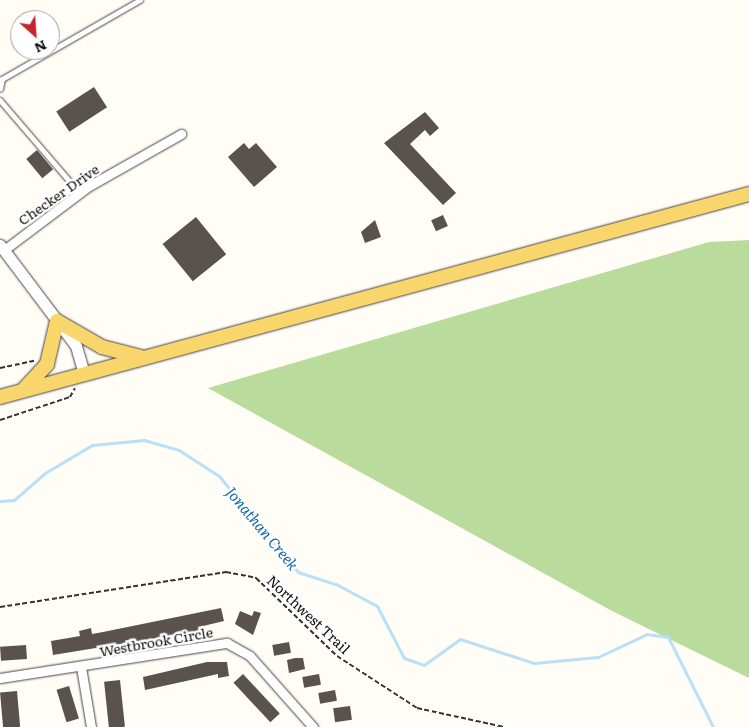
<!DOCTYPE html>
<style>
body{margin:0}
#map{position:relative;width:749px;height:727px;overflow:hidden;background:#fffdf5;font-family:Literata,serif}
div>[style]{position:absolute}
.forest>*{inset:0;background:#b9dc9c}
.stream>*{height:3px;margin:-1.5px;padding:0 1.5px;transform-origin:1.5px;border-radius:1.5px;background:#b9e0f7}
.building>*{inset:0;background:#5a524d;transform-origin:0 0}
.path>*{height:2px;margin-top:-1px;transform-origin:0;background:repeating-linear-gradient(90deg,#333 0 5px,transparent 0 7.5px)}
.roads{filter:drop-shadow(0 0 1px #444) drop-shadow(0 0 1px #444)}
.service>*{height:4.5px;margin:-2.25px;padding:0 2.25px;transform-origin:2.25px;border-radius:2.25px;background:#fff}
.minor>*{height:9px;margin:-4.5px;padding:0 4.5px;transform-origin:4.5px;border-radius:4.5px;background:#fff}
.tertiary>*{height:11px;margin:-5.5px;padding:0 5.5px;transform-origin:5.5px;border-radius:5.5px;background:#fff}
.primary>*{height:14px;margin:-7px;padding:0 7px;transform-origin:7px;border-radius:7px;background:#f9d66b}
span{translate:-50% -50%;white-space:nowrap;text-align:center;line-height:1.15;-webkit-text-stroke:5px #fff;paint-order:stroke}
.street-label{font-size:14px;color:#111}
.water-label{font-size:15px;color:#1768a6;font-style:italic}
.north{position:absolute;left:10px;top:10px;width:50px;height:50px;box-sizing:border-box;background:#fff;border:1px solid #a0a0a0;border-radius:50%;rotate:154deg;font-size:14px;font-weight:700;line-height:20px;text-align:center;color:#111}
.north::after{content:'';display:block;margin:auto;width:18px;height:22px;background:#c4262e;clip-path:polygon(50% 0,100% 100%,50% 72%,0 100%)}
</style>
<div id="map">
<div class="forest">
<i style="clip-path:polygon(749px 240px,749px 678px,612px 611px,208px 388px,709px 242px)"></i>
</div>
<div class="stream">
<i style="left:0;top:501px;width:14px;rotate:-4deg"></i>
<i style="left:14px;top:500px;width:41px;rotate:-41.1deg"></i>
<i style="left:45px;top:473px;width:55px;rotate:-30.8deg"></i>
<i style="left:92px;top:445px;width:52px;rotate:-5.5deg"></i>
<i style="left:144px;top:440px;width:36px;rotate:16deg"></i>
<i style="left:179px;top:450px;width:48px;rotate:33deg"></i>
<i style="left:219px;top:476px;width:124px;rotate:50.5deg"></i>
<i style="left:298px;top:572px;width:40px;rotate:18deg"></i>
<i style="left:336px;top:584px;width:47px;rotate:28.2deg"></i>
<i style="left:377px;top:606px;width:59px;rotate:62.6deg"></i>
<i style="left:404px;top:658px;width:21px;rotate:19deg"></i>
<i style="left:424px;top:665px;width:44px;rotate:-35.8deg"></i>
<i style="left:460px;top:639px;width:78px;rotate:18deg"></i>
<i style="left:534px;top:663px;width:64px;rotate:-5.4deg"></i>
<i style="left:598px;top:657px;width:54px;rotate:-25.1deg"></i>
<i style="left:647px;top:634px;width:21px;rotate:8deg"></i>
<i style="left:668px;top:637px;width:101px;rotate:63.4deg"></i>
</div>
<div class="building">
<i style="left:94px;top:87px;width:24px;height:45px;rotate:57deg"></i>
<i style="clip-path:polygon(425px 112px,439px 128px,430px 136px,425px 130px,410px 144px,456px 193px,443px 205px,384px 143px)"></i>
<i style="clip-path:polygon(244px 143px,249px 149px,256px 143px,277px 167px,254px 187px,228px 157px)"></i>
<i style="left:37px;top:150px;width:25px;height:14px;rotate:50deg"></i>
<i style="left:443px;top:215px;width:12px;height:13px;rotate:66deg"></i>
<i style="left:196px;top:217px;width:48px;height:43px;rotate:51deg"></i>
<i style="clip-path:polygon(375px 220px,381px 237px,365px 243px,361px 232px)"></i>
<i style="clip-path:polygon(221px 608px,224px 621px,199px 627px,200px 631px,53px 655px,51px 641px,80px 636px,79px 631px,91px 628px,92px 634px,103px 632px)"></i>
<i style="clip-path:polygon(240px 611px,252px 616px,254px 611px,261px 613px,253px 635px,235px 624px)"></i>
<i style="left:289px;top:642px;width:11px;height:17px;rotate:80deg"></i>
<i style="left:26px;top:645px;width:14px;height:26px;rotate:86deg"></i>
<i style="clip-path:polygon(295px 658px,303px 658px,305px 669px,289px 673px,287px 660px)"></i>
<i style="clip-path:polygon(207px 662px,227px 662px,229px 676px,218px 678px,218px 674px,145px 690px,143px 677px)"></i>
<i style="left:243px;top:674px;width:54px;height:13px;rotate:47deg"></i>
<i style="left:319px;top:674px;width:11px;height:17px;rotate:80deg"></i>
<i style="left:120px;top:680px;width:47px;height:16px;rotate:84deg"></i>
<i style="left:69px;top:686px;width:34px;height:13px;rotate:73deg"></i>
<i style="left:335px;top:690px;width:11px;height:17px;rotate:80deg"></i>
<i style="left:17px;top:691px;width:36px;height:17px;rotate:85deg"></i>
<i style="left:350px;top:706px;width:14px;height:17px;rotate:82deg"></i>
</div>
<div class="path">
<i style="left:0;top:368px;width:35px;rotate:-12deg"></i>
<i style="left:0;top:420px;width:74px;rotate:-18.2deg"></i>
<i style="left:70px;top:397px;width:10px;rotate:-61deg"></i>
<i style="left:0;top:607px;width:229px;rotate:-8.8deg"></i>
<i style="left:226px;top:572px;width:31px;rotate:11deg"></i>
<i style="left:256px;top:578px;width:112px;rotate:43.9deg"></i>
<i style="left:337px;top:656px;width:95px;rotate:33deg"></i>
<i style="left:417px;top:708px;width:89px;rotate:12.3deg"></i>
</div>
<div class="roads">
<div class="service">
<i style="left:0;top:89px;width:10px;rotate:-79deg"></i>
<i style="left:2px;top:79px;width:159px;rotate:-29.8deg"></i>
<i style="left:0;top:100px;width:123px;rotate:49.3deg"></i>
</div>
<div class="minor">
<i style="left:4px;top:250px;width:106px;rotate:-37deg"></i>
<i style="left:89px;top:186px;width:106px;rotate:-29.5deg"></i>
<i style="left:81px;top:667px;width:61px;rotate:80.5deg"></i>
<i style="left:0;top:678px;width:230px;rotate:-8.8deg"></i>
<i style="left:227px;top:643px;width:26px;rotate:29deg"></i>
<i style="left:250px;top:656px;width:95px;rotate:48.4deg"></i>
</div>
<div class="tertiary">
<i style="left:0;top:245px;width:126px;rotate:53deg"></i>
<i style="left:76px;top:346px;width:29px;rotate:74deg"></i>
</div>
<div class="primary">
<i style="left:24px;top:389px;width:34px;rotate:-47deg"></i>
<i style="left:47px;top:364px;width:44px;rotate:-76.9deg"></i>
<i style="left:57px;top:321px;width:52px;rotate:30deg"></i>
<i style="left:102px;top:347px;width:40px;rotate:14.4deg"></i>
<i style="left:0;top:397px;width:776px;rotate:-15.16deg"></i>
</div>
</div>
<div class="street-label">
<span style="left:58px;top:194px;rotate:-35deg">Checker Drive</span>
<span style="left:309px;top:614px;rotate:43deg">Northwest Trail</span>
<span style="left:156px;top:641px;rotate:-10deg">Westbrook Circle</span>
</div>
<div class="water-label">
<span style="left:263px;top:528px;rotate:50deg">Jonathan Creek</span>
</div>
<div class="north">N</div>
</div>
